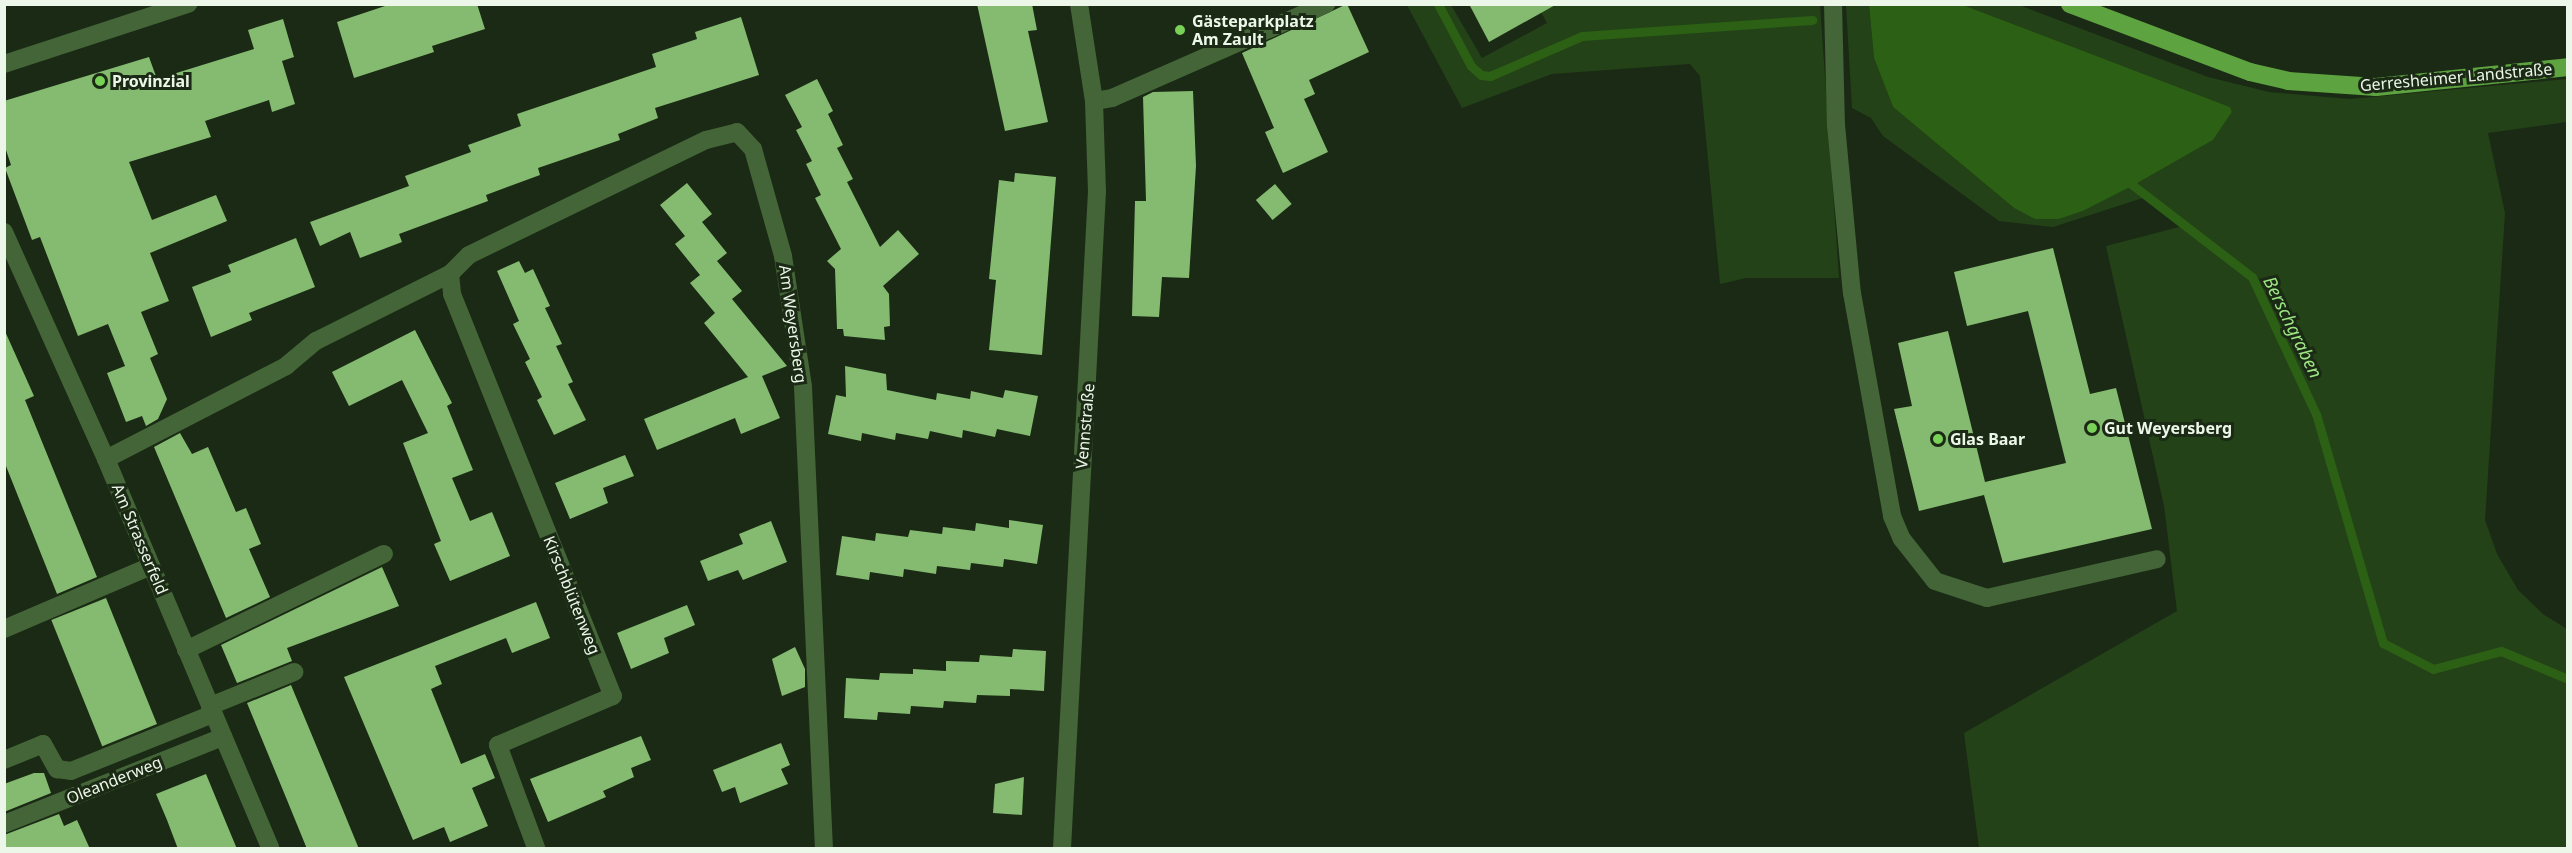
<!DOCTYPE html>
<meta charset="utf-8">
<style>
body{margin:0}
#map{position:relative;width:2572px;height:853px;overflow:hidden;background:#1b2a15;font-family:"Noto Sans",sans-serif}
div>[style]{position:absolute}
.green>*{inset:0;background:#234217}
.water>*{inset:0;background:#2c6014}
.stream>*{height:9px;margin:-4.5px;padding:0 4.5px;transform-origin:4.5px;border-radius:4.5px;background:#2c6014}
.building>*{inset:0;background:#84bb70;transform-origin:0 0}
.minor>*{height:18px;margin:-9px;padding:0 9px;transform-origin:9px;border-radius:9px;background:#436537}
.major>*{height:18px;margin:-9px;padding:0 9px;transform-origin:9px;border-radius:9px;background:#5da440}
.dots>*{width:16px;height:16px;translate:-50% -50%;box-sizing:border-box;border:3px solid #1b2a15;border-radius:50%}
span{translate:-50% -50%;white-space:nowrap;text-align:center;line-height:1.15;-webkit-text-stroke:6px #1b2a15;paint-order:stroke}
.poi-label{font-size:16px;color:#ecf7e9;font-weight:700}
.left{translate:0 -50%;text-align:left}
.street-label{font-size:16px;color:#ecf7e9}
.water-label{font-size:18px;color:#9de683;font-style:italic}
.frame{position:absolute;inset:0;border:6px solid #ecf7e9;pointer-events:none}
</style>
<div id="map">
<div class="green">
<i style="clip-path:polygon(1407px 5px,1451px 5px,1482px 58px,1547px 23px,1537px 5px,1820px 5px,1839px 278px,1746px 278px,1720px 284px,1700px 76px,1690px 64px,1552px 74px,1462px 108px)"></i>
<i style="clip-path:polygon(1846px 5px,1869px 5px,1874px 58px,1893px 107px,2014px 208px,2036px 219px,2059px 219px,2083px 211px,2134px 185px,2213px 140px,2232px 112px,2230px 107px,1963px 5px,2019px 5px,2208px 77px,2269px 92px,2350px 99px,2567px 79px,2567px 122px,2488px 133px,2505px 213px,2485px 520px,2497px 554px,2518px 590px,2543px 614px,2567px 629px,2567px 848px,1979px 848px,1964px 733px,2177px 611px,2164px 506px,2106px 246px,2183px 226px,2251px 279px,2313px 418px,2382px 642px,2319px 412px,2254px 275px,2149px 196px,2053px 227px,1999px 221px,1883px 136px,1871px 118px,1852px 108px)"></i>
</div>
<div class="water">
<i style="clip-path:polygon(1869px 5px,1963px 5px,2230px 107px,2232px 112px,2213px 140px,2134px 185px,2083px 211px,2059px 219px,2035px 219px,2014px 208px,1893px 107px,1874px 58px)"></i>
</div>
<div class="stream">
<i style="left:1438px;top:4px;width:70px;rotate:62deg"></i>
<i style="left:1471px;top:66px;width:13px;rotate:42deg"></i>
<i style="left:1481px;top:75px;width:9px;rotate:6deg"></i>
<i style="left:1490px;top:76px;width:100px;rotate:-23.5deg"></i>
<i style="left:1582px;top:36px;width:231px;rotate:-4deg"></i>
<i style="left:2126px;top:180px;width:159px;rotate:37.6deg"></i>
<i style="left:2252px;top:277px;width:151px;rotate:65deg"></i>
<i style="left:2316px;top:414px;width:239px;rotate:73.7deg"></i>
<i style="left:2383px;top:643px;width:56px;rotate:27.5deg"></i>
<i style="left:2433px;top:669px;width:70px;rotate:-14.8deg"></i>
<i style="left:2501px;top:651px;width:73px;rotate:22.7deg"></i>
</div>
<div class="building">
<i style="clip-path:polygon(391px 4px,477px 4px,485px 29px,432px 46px,434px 52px,354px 78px,337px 22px)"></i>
<i style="clip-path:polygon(977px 4px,1032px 4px,1037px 30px,1028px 31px,1048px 122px,1005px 131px)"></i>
<i style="clip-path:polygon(1347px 4px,1369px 52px,1309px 80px,1315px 94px,1304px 99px,1328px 152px,1283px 173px,1265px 132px,1274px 128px,1242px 53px)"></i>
<i style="clip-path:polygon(1469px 4px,1557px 4px,1489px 42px)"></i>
<i style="clip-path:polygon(741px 17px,759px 75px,655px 108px,658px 118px,618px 134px,620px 140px,538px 168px,540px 175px,486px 195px,488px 201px,399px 234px,402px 242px,360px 258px,350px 232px,320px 246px,310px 222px,409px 186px,405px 176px,471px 152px,468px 145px,521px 126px,517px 114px,656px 67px,652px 54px,697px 39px,695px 32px)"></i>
<i style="clip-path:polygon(283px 19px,294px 57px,282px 61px,295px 104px,272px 112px,269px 100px,205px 121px,211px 137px,129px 162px,152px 220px,216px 195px,227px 221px,150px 253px,169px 301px,141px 312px,158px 354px,150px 358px,167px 399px,158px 419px,146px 426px,142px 416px,126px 422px,107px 373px,125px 366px,108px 324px,78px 336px,40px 237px,32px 240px,5px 168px,11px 165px,4px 144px,4px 101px,149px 57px,157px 79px,254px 49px,248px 30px)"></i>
<i style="clip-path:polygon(817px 79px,833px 111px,828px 114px,843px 145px,837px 148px,853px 179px,847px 182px,880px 247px,898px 230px,919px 254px,883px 286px,889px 294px,890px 326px,884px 327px,885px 340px,844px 336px,843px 329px,837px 329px,835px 269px,827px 261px,841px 249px,815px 198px,821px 195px,806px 164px,812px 161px,796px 130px,802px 127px,785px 95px)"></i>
<i style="clip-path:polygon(1193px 91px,1196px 166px,1189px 278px,1162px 277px,1159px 317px,1132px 316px,1135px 201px,1146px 201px,1143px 97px,1153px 92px)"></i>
<i style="clip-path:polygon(1015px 173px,1056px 177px,1042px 355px,989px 350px,996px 280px,989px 279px,999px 180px,1014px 182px)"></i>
<i style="clip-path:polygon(687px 183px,712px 214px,702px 222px,727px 253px,717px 261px,742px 291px,732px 299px,787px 366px,762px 376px,780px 418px,741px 434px,735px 418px,657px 450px,644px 419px,748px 377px,704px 323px,715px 313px,690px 283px,700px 275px,675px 244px,685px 236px,660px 205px)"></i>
<i style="left:1275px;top:184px;width:26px;height:25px;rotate:50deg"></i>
<i style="clip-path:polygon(296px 238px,315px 287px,249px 313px,252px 320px,211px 337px,192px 287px,231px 272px,228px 265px)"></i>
<i style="clip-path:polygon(2053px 248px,2090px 394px,2116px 388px,2152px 529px,2003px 563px,1984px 495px,1919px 511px,1894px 409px,1912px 406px,1898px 343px,1948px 331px,1985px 482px,2066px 463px,2028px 311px,1967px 326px,1954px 272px)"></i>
<i style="clip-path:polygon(519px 261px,525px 273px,533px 269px,550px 306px,545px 308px,562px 344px,556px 346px,573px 382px,568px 384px,586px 420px,554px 435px,537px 400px,542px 397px,525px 362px,530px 359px,513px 324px,519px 321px,497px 271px)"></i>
<i style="clip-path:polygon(4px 329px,34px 396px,25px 400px,97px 577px,57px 594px,4px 461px)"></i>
<i style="clip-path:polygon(415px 330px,452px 403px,447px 406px,473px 470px,452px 478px,470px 521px,492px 512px,510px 556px,450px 581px,434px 544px,441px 541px,403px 443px,428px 433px,402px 380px,349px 406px,332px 372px)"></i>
<i style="clip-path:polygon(845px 366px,886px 374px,887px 390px,936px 400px,937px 393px,970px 399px,971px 391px,1003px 398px,1005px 390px,1038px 396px,1030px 436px,997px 429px,995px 437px,963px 430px,962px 438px,930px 431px,928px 439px,896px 433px,895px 440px,862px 433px,861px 441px,828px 434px,836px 395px,846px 397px)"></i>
<i style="clip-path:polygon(180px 433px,192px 454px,208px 447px,236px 512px,246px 508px,261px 544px,249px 549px,270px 597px,226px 618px,154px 447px)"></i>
<i style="clip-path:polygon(625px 455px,634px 476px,603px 488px,608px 503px,570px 519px,555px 483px)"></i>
<i style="clip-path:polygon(1009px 520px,1043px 525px,1037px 564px,1004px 559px,1003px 567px,971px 563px,970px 570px,937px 566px,936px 574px,904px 569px,903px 577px,870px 572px,869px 580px,836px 575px,842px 536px,875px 541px,876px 533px,908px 537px,910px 530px,942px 534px,943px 527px,975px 531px,976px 523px,1009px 528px)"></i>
<i style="clip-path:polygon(771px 521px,787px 562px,743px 580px,738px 570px,708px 581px,700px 561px,743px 544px,739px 534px)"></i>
<i style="clip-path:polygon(382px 567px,399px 606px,287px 648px,292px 661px,237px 683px,221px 645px)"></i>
<i style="left:106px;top:598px;width:136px;height:59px;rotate:68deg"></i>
<i style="clip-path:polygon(536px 602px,550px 638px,512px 653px,506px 638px,435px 666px,442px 684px,431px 689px,461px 764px,485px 754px,495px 778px,472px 788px,488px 826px,450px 842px,444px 827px,413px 840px,344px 677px)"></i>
<i style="clip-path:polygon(687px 605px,695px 625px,664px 638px,669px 653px,631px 669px,617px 633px)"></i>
<i style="clip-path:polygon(795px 647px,805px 669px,805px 687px,782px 696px,772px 659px)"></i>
<i style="clip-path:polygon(1013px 649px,1046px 651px,1044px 691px,1010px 689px,1010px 696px,977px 695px,976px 703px,944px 701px,943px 708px,911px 706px,910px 714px,878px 712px,877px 720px,844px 718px,846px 678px,879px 680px,880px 673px,913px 674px,913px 669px,946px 671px,946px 661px,979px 662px,980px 655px,1012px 657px)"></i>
<i style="clip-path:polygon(291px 685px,331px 781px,359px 849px,307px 849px,287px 800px,247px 703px)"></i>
<i style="clip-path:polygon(641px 736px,651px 760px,631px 768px,634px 777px,603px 791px,606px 797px,548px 822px,530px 779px)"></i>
<i style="clip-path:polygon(781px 743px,790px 765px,781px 769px,788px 784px,740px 803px,735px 787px,722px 792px,713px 770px)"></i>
<i style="clip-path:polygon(34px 773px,44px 773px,51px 793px,4px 812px,4px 784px)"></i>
<i style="clip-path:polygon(206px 774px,227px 825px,237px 849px,178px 849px,167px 820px,156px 794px)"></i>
<i style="clip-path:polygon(1024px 777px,1022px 815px,993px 813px,995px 784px)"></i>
<i style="clip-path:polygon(59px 814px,64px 826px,77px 820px,90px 849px,4px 849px,4px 835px)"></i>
</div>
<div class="minor">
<i style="left:1833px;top:4px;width:121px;rotate:88.6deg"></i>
<i style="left:1836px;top:125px;width:169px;rotate:84.6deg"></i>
<i style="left:1852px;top:293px;width:227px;rotate:79.8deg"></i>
<i style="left:1892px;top:516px;width:25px;rotate:67deg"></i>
<i style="left:1902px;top:539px;width:53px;rotate:51.8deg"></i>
<i style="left:1935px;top:581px;width:55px;rotate:18.1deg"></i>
<i style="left:1987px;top:598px;width:174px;rotate:-12.9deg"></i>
<i style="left:4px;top:64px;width:194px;rotate:-18.1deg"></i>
<i style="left:1094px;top:101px;width:18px;rotate:-9deg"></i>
<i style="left:1112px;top:98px;width:234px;rotate:-23.7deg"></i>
<i style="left:4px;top:232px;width:249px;rotate:65.8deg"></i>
<i style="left:106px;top:459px;width:422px;rotate:67.1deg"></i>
<i style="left:450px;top:274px;width:20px;rotate:84deg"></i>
<i style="left:452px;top:294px;width:433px;rotate:68.2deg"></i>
<i style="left:613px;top:696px;width:125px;rotate:156.9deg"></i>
<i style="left:498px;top:745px;width:110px;rotate:69.7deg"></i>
<i style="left:106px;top:459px;width:203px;rotate:-27.3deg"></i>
<i style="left:286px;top:366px;width:39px;rotate:-40deg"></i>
<i style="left:316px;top:341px;width:150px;rotate:-26.6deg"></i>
<i style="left:450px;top:274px;width:27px;rotate:-45deg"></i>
<i style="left:469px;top:255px;width:263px;rotate:-25.9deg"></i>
<i style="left:706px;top:140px;width:32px;rotate:-14deg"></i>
<i style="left:737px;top:132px;width:23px;rotate:47deg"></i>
<i style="left:753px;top:149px;width:111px;rotate:74.3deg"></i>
<i style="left:783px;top:256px;width:133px;rotate:81.3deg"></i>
<i style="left:803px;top:387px;width:461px;rotate:87.4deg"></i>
<i style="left:4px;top:629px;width:160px;rotate:-23.2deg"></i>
<i style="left:186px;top:650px;width:220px;rotate:-25.9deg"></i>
<i style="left:210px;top:706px;width:91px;rotate:-22deg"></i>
<i style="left:4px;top:760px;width:42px;rotate:-22.3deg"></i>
<i style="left:43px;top:744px;width:29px;rotate:61deg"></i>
<i style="left:57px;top:769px;width:14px;rotate:8deg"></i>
<i style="left:71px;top:771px;width:153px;rotate:-21.9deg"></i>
<i style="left:4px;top:824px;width:236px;rotate:-21.7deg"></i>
<i style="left:1062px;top:848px;width:657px;rotate:-86.95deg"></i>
<i style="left:1097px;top:192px;width:91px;rotate:-91.9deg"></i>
<i style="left:1094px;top:101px;width:98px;rotate:-98.8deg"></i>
</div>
<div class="major">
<i style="left:2070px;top:4px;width:192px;rotate:20.7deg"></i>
<i style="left:2250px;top:72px;width:39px;rotate:13deg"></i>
<i style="left:2288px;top:81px;width:88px;rotate:3.9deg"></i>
<i style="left:2376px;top:87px;width:193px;rotate:-5.9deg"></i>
</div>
<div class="dots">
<i style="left:1180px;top:30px;background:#7ad157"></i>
<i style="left:100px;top:81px;background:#7ad157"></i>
<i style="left:2092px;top:428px;background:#7ad157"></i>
<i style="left:1938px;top:439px;background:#7ad157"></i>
</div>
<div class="poi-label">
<span class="left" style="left:1192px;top:30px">Gästeparkplatz<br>Am Zault</span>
<span class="left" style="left:112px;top:81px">Provinzial</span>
<span class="left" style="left:2104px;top:428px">Gut Weyersberg</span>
<span class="left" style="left:1950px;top:439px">Glas Baar</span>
</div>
<div class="street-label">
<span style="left:2456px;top:77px;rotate:-5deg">Gerresheimer Landstraße</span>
<span style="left:793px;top:324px;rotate:82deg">Am Weyersberg</span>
<span style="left:1085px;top:426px;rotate:-85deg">Vennstraße</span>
<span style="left:140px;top:539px;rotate:67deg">Am Strasserfeld</span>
<span style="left:572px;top:595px;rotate:68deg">Kirschblütenweg</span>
<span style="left:114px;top:780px;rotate:-22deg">Oleanderweg</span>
</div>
<div class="water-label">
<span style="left:2293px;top:327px;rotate:64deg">Berschgraben</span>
</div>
<div class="frame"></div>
</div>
